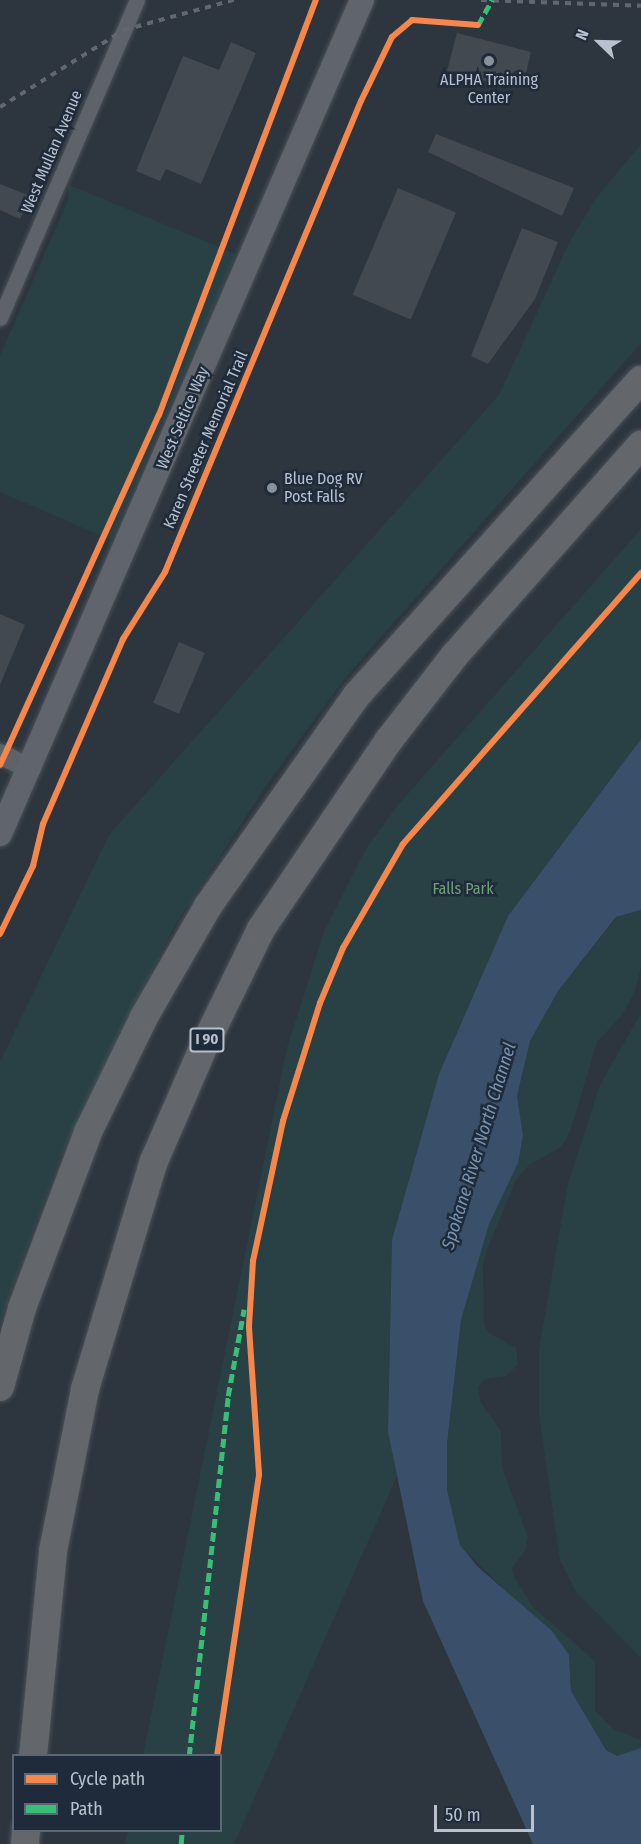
<!DOCTYPE html>
<style>
body{margin:0}
#map{position:relative;width:641px;height:1844px;overflow:hidden;background:#2d353e;font-family:"Fira Sans Condensed",sans-serif}
div>[style]{position:absolute}
.green>*{inset:0;background:#294145}
.water>*{inset:0;background:#3a506a}
.building>*{inset:0;background:#434951;transform-origin:0 0}
.roads{filter:drop-shadow(0 0 2px #4c5158) drop-shadow(0 0 2px #4c5158)}
.minor>*{height:15px;margin:-7.5px;padding:0 7.5px;transform-origin:7.5px;border-radius:7.5px;background:#5e636b}
.tertiary>*{height:20px;margin:-10px;padding:0 10px;transform-origin:10px;border-radius:10px;background:#5e636b}
.primary>*{height:24px;margin:-12px;padding:0 12px;transform-origin:12px;border-radius:12px;background:#60656d}
.motorway>*{height:28px;margin:-14px;padding:0 14px;transform-origin:14px;border-radius:14px;background:#63676b}
.rail>*{height:4px;margin-top:-2px;transform-origin:0;background:repeating-linear-gradient(90deg,#62676f 0 6px,transparent 0 12px)}
.quiet>*{height:4.5px;margin-top:-2.25px;transform-origin:0;background:repeating-linear-gradient(90deg,#3abd76 0 9px,transparent 0 13.5px)}
.cycleway>*{height:6px;margin:-3px;padding:0 3px;transform-origin:3px;border-radius:3px;background:#f5874c}
.dots>*{width:16px;height:16px;translate:-50% -50%;box-sizing:border-box;border:3px solid #1f2b3a;border-radius:50%}
span{translate:-50% -50%;white-space:nowrap;text-align:center;line-height:1.15;-webkit-text-stroke:5px #1f2b3a;paint-order:stroke}
.shield-label span{padding:2px 4px;background:#1f2b3a;border:2px solid;border-radius:4px;-webkit-text-stroke-width:0}
.shield-label{font-size:15px;color:#b8c1cd;font-weight:700}
.poi-label{font-size:16px;color:#b8c1cd}
.left{translate:0 -50%;text-align:left}
.street-label{font-size:16px;color:#b8c1cd}
.park-label{font-size:16px;color:#6ea077}
.water-label{font-size:18px;color:#7793b2;font-style:italic}
.legend{position:absolute;left:12px;top:1754px;width:210px;height:78px;box-sizing:border-box;background:#1f2b3a;border:2px solid #5c6775;margin:0;padding:8px 10px;list-style:none;font-size:18px;color:#b8c1cd}
.legend li{display:flex;align-items:center;gap:12px;height:30px}
.legend b{width:30px;border:2px solid #5c6775}
.north{position:absolute;left:569px;top:12px;width:60px;height:60px;-webkit-text-stroke:4px #1f2b3a;paint-order:stroke;rotate:293deg;font-size:16px;font-weight:700;line-height:24px;text-align:center;color:#b8c1cd}
.north::after{content:'';display:block;margin:auto;width:21px;height:27px;background:#b8c1cd;clip-path:polygon(50% 0,100% 100%,50% 72%,0 100%)}
.scale{position:absolute;left:434px;top:1805px;width:100px;height:27px;box-sizing:border-box;border:3px solid #b8c1cd;border-top:0;padding-left:8px;font-size:18px;line-height:21px;white-space:nowrap;color:#b8c1cd;-webkit-text-stroke:4px #1f2b3a;paint-order:stroke}
</style>
<div id="map">
<div class="green">
<i style="clip-path:polygon(641px 144px,641px 343px,346px 677px,268px 783px,173px 928px,60px 1157px,0 1321px,0 1062px,109px 835px,499px 395px,569px 243px,596px 198px)"></i>
<i style="clip-path:polygon(69px 185px,236px 254px,111px 540px,0 492px,0 356px,68px 200px)"></i>
<i style="clip-path:polygon(641px 529px,641px 739px,508px 916px,439px 1074px,392px 1240px,388px 1432px,397px 1476px,234px 1844px,125px 1844px,128px 1831px,220px 1830px,220px 1756px,143px 1755px,287px 1048px,325px 929px,366px 849px,398px 805px)"></i>
<i style="clip-path:polygon(641px 910px,641px 968px,634px 993px,622px 1015px,597px 1042px,570px 1132px,561px 1147px,529px 1165px,516px 1180px,488px 1247px,483px 1265px,484px 1324px,489px 1333px,516px 1348px,518px 1364px,506px 1376px,485px 1379px,478px 1387px,481px 1403px,501px 1431px,502px 1468px,528px 1537px,525px 1551px,512px 1568px,514px 1577px,533px 1607px,595px 1661px,595px 1710px,613px 1729px,641px 1740px,641px 1748px,617px 1756px,606px 1750px,571px 1691px,569px 1655px,460px 1545px,447px 1490px,447px 1444px,461px 1320px,489px 1224px,518px 1163px,523px 1136px,517px 1096px,530px 1041px,558px 991px,617px 917px)"></i>
<i style="clip-path:polygon(641px 1013px,641px 1658px,576px 1592px,560px 1560px,539px 1415px,539px 1349px,568px 1183px,600px 1085px)"></i>
</div>
<div class="water">
<i style="clip-path:polygon(641px 739px,641px 910px,616px 917px,558px 991px,530px 1041px,517px 1096px,523px 1136px,518px 1163px,489px 1224px,461px 1320px,447px 1444px,447px 1490px,460px 1545px,478px 1567px,552px 1631px,569px 1655px,571px 1691px,606px 1750px,617px 1756px,641px 1748px,641px 1844px,533px 1844px,423px 1601px,388px 1432px,392px 1240px,439px 1074px,508px 916px)"></i>
</div>
<div class="building">
<i style="clip-path:polygon(457px 33px,531px 52px,526px 73px,517px 70px,507px 76px,504px 86px,447px 71px)"></i>
<i style="clip-path:polygon(231px 42px,256px 53px,201px 184px,166px 169px,160px 181px,136px 171px,183px 56px,219px 70px)"></i>
<i style="clip-path:polygon(436px 134px,574px 188px,562px 216px,428px 152px)"></i>
<i style="clip-path:polygon(0 184px,30px 196px,20px 219px,0 210px)"></i>
<i style="left:398px;top:188px;width:63px;height:116px;rotate:23deg"></i>
<i style="clip-path:polygon(522px 228px,558px 242px,535px 299px,488px 364px,471px 356px)"></i>
<i style="clip-path:polygon(0 614px,25px 625px,0 685px)"></i>
<i style="left:179px;top:642px;width:28px;height:66px;rotate:23deg"></i>
</div>
<div class="roads">
<div class="minor">
<i style="left:0;top:318px;width:346px;rotate:-66.7deg"></i>
</div>
<div class="tertiary">
<i style="left:0;top:754px;width:34px;rotate:26deg"></i>
</div>
<div class="primary">
<i style="left:0;top:834px;width:909px;rotate:-66.54deg"></i>
</div>
<div class="motorway">
<i style="left:0;top:1387px;width:82px;rotate:-74.4deg"></i>
<i style="left:22px;top:1308px;width:188px;rotate:-69.4deg"></i>
<i style="left:88px;top:1132px;width:128px;rotate:-64deg"></i>
<i style="left:144px;top:1017px;width:128px;rotate:-60deg"></i>
<i style="left:208px;top:906px;width:258px;rotate:-54.8deg"></i>
<i style="left:357px;top:695px;width:424px;rotate:-48deg"></i>
<i style="left:33px;top:1756px;width:206px;rotate:-84.4deg"></i>
<i style="left:53px;top:1551px;width:165px;rotate:-78.8deg"></i>
<i style="left:85px;top:1389px;width:238px;rotate:-73.2deg"></i>
<i style="left:154px;top:1161px;width:125px;rotate:-66.5deg"></i>
<i style="left:204px;top:1046px;width:130px;rotate:-64deg"></i>
<i style="left:261px;top:929px;width:228px;rotate:-55.9deg"></i>
<i style="left:389px;top:740px;width:108px;rotate:-52.2deg"></i>
<i style="left:455px;top:655px;width:281px;rotate:-48.5deg"></i>
<i style="left:25px;top:1844px;width:14px;rotate:-86deg"></i>
</div>
</div>
<div class="rail">
<i style="left:481px;top:0;width:160px;rotate:2.1deg"></i>
<i style="left:0;top:107px;width:146px;rotate:-31.8deg"></i>
<i style="left:124px;top:30px;width:114px;rotate:-15.3deg"></i>
</div>
<div class="quiet">
<i style="left:478px;top:25px;width:29px;rotate:-61deg"></i>
<i style="left:189px;top:1756px;width:362px;rotate:-83.8deg"></i>
<i style="left:228px;top:1396px;width:88px;rotate:-79.6deg"></i>
<i style="left:181px;top:1844px;width:14px;rotate:-86deg"></i>
</div>
<div class="cycleway">
<i style="left:0;top:765px;width:384px;rotate:-65.6deg"></i>
<i style="left:159px;top:415px;width:444px;rotate:-69.3deg"></i>
<i style="left:0;top:934px;width:76px;rotate:-64.1deg"></i>
<i style="left:33px;top:866px;width:43px;rotate:-76.6deg"></i>
<i style="left:43px;top:824px;width:202px;rotate:-66.6deg"></i>
<i style="left:123px;top:639px;width:79px;rotate:-57.9deg"></i>
<i style="left:165px;top:572px;width:510px;rotate:-67.41deg"></i>
<i style="left:361px;top:101px;width:71px;rotate:-64.2deg"></i>
<i style="left:392px;top:37px;width:26px;rotate:-40deg"></i>
<i style="left:412px;top:20px;width:66px;rotate:4.3deg"></i>
<i style="left:217px;top:1756px;width:285px;rotate:-81.5deg"></i>
<i style="left:259px;top:1474px;width:148px;rotate:-93.9deg"></i>
<i style="left:249px;top:1326px;width:65px;rotate:-86.5deg"></i>
<i style="left:253px;top:1261px;width:143px;rotate:-77.9deg"></i>
<i style="left:283px;top:1121px;width:124px;rotate:-72.6deg"></i>
<i style="left:320px;top:1003px;width:60px;rotate:-67.3deg"></i>
<i style="left:343px;top:948px;width:120px;rotate:-60deg"></i>
<i style="left:403px;top:844px;width:361px;rotate:-48.7deg"></i>
</div>
<div class="dots">
<i style="left:489px;top:61px;background:#87909b"></i>
<i style="left:272px;top:488px;background:#87909b"></i>
</div>
<div class="shield-label">
<span style="left:207px;top:1040px">I 90</span>
</div>
<div class="poi-label">
<span style="left:489px;top:89px">ALPHA Training<br>Center</span>
<span class="left" style="left:284px;top:488px">Blue Dog RV<br>Post Falls</span>
</div>
<div class="street-label">
<span style="left:52px;top:152px;rotate:-67deg">West Mullan Avenue</span>
<span style="left:183px;top:418px;rotate:-67deg">West Seltice Way</span>
<span style="left:206px;top:440px;rotate:-67deg">Karen Streeter Memorial Trail</span>
</div>
<div class="park-label">
<span style="left:463px;top:889px">Falls Park</span>
</div>
<div class="water-label">
<span style="left:479px;top:1146px;rotate:-73deg">Spokane River North Channel</span>
</div>
<ul class="legend">
<li><b style="height:8px;background:#f5874c"></b>Cycle path</li>
<li><b style="height:8px;background:#3abd76"></b>Path</li>
</ul>
<div class="north">N</div>
<div class="scale">50 m</div>
</div>
